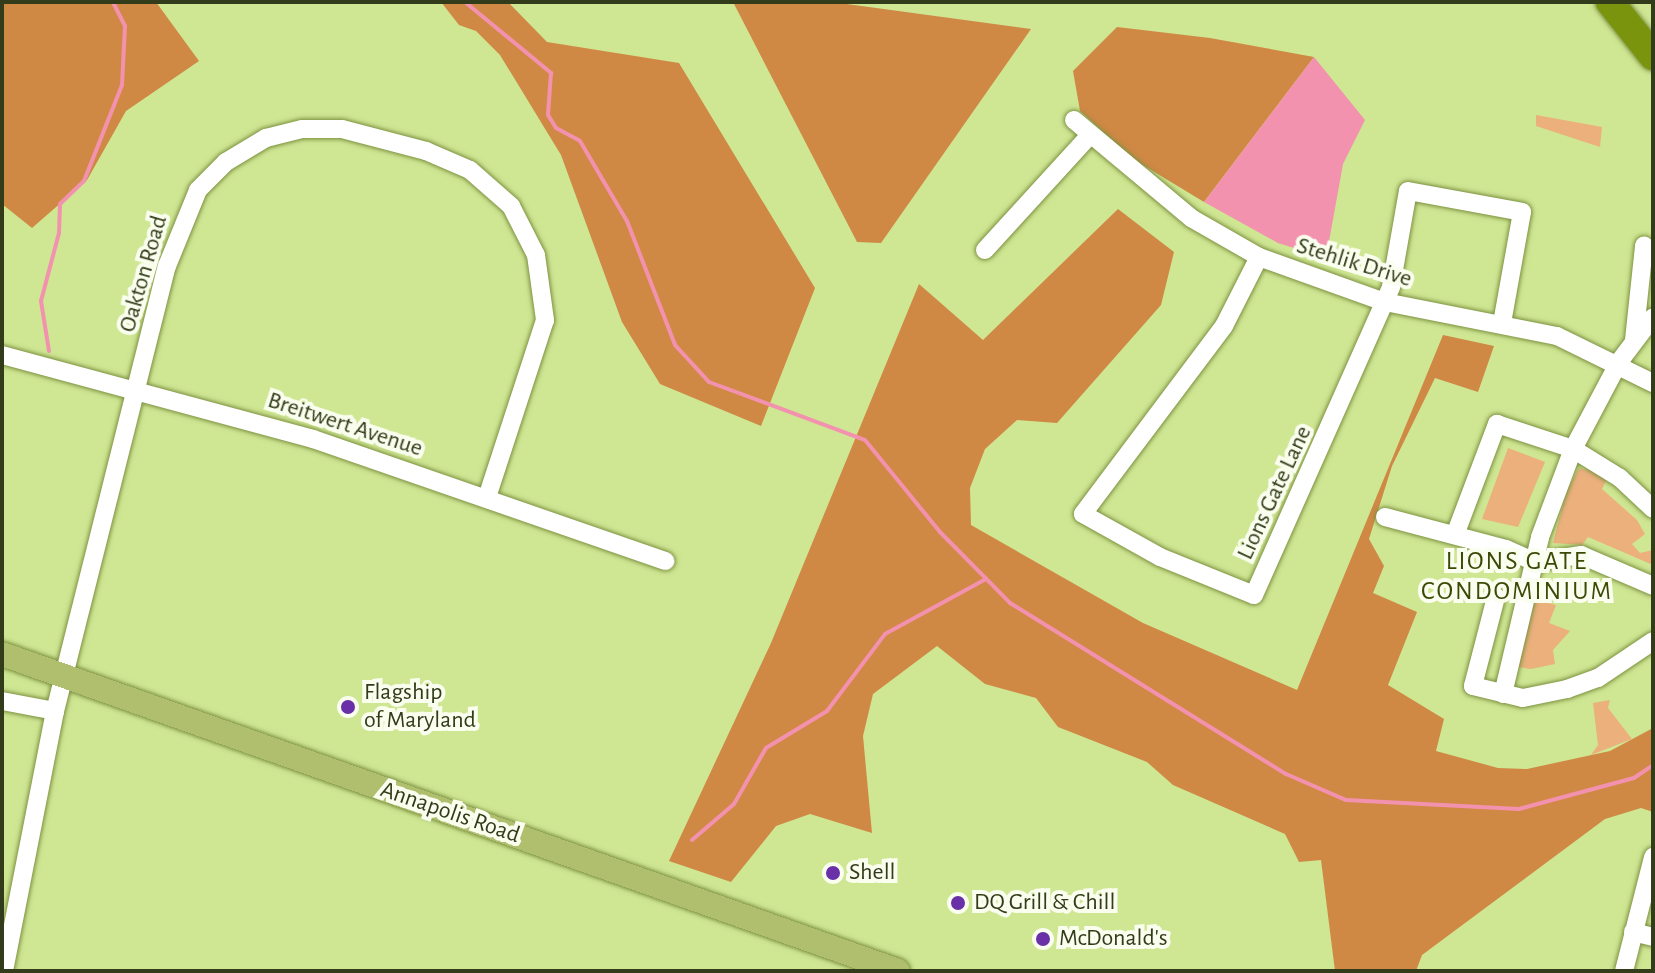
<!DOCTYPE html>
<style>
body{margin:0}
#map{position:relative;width:1655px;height:973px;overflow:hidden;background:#cfe693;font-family:"Alegreya Sans",sans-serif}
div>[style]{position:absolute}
.green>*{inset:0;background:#ecb07d}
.forest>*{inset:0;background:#d08845}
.water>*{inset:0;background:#f392ae}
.stream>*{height:4px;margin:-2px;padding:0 2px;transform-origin:2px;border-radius:2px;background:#f392ae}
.roads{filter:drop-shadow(0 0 2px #7d9241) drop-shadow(0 0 2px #7d9241)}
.minor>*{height:18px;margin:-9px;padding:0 9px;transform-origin:9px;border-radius:9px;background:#fff}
.major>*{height:24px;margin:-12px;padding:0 12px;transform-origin:12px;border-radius:12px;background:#afbf6e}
.highway>*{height:28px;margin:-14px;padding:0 14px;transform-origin:14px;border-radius:14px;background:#7a940d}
.dots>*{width:22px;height:22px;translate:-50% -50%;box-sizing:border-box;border:4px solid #f9feee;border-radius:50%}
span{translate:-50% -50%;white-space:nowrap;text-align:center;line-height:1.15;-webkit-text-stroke:8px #f9feee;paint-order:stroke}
.street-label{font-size:24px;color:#333c1a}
.poi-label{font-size:24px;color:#333c1a}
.left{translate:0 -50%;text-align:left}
.neighbourhood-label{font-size:26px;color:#3b4906;letter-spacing:2px}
.frame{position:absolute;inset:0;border:4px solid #333c1a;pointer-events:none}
</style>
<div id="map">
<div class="green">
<i style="clip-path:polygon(1536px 115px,1602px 127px,1600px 147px,1536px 126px)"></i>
<i style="clip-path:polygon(1508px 448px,1545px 462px,1518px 527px,1482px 519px)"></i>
<i style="clip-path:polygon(1579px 468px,1596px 472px,1606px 481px,1602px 489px,1637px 520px,1645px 534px,1632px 544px,1640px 553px,1653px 550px,1653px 565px,1588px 537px,1582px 545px,1553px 543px,1566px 493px)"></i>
<i style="clip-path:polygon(1533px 599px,1556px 605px,1549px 623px,1570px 631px,1553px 650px,1555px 664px,1531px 669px,1518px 667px)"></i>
<i style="clip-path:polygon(1610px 700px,1608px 708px,1632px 739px,1591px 755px,1598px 745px,1593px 703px)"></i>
</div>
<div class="forest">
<i style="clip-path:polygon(2px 2px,156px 2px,199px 61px,126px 111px,87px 180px,32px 228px,2px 204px)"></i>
<i style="clip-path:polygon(441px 2px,508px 2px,547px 42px,679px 63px,815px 288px,761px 426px,660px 384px,622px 322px,561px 155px,500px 55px,476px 31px,459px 25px)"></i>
<i style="clip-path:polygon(733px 2px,832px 2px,1031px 29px,881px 243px,857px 242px)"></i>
<i style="clip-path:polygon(1117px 27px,1210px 38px,1314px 57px,1204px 202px,1133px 159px,1080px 111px,1073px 71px)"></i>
<i style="clip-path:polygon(1118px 209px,1174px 252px,1161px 305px,1057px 423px,1017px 420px,985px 449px,970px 488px,971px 525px,1143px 623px,1297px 690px,1443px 335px,1494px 346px,1478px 392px,1435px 378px,1392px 466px,1369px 539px,1384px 566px,1373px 593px,1417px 612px,1388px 685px,1444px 719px,1436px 751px,1498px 768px,1527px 769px,1610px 751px,1653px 728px,1653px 812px,1641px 808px,1605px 819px,1422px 955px,1416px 971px,1335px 971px,1321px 860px,1299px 862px,1285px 834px,1173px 785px,1147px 762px,1058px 727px,1036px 698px,985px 684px,937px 646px,873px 694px,863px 736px,872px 833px,810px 814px,776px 826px,731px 882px,669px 861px,771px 643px,919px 284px,983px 340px)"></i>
</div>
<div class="water">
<i style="clip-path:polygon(1314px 57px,1365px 120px,1343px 164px,1326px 258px,1278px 243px,1204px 202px)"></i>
</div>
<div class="stream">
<i style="left:465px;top:2px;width:112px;rotate:39.5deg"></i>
<i style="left:551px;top:73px;width:42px;rotate:94.1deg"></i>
<i style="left:548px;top:115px;width:15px;rotate:58deg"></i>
<i style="left:556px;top:128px;width:27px;rotate:28deg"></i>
<i style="left:580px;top:141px;width:93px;rotate:59.6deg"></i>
<i style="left:627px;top:221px;width:133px;rotate:68.8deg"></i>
<i style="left:675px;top:345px;width:50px;rotate:47.4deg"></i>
<i style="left:709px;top:382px;width:166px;rotate:20.4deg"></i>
<i style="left:865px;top:440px;width:119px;rotate:50.8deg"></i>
<i style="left:940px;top:532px;width:100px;rotate:45.4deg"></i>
<i style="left:1010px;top:603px;width:325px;rotate:31.8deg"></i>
<i style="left:1286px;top:774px;width:65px;rotate:23.4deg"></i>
<i style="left:1346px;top:800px;width:173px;rotate:3deg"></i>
<i style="left:1519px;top:809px;width:119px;rotate:-15.1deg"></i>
<i style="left:1634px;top:778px;width:23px;rotate:-34deg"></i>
<i style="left:49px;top:351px;width:51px;rotate:-99.1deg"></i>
<i style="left:41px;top:301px;width:70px;rotate:-75.2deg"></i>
<i style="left:59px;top:233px;width:29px;rotate:-88deg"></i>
<i style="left:60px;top:204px;width:33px;rotate:-44deg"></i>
<i style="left:84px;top:181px;width:103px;rotate:-68.4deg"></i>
<i style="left:122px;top:85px;width:59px;rotate:-87.1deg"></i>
<i style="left:125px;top:26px;width:27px;rotate:-117deg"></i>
<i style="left:692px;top:840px;width:55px;rotate:-40.6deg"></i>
<i style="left:734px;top:804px;width:64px;rotate:-60.3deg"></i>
<i style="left:766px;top:748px;width:71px;rotate:-31.2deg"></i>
<i style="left:827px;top:711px;width:96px;rotate:-53deg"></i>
<i style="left:885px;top:634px;width:115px;rotate:-28.6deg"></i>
</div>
<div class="roads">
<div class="minor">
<i style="left:1074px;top:120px;width:153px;rotate:39.9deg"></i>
<i style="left:1191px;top:218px;width:78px;rotate:29.8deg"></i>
<i style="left:1259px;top:257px;width:134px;rotate:19.7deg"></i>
<i style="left:1385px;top:302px;width:175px;rotate:11.2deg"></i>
<i style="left:1557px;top:336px;width:107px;rotate:26.1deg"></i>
<i style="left:985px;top:250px;width:156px;rotate:-47.6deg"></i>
<i style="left:1259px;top:257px;width:77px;rotate:116.9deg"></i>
<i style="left:1224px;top:326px;width:235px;rotate:126.9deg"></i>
<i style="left:1083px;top:514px;width:88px;rotate:29.2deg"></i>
<i style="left:1160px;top:557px;width:101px;rotate:22deg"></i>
<i style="left:1254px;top:595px;width:337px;rotate:-66deg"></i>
<i style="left:1391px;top:287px;width:97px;rotate:-80deg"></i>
<i style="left:1408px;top:191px;width:116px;rotate:10.4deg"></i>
<i style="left:1522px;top:212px;width:113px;rotate:100.2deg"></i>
<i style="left:1634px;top:340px;width:95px;rotate:-83.9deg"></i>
<i style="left:1644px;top:246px;width:10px;rotate:29deg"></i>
<i style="left:2px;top:355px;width:322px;rotate:15.1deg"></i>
<i style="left:313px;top:439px;width:373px;rotate:19.1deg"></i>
<i style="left:1385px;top:517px;width:125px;rotate:14.8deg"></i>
<i style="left:1506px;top:549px;width:32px;rotate:24deg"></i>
<i style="left:1535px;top:562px;width:47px;rotate:-8.7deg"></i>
<i style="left:1581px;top:555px;width:78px;rotate:23.3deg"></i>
<i style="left:1455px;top:535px;width:119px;rotate:-69.3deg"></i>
<i style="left:1497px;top:424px;width:80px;rotate:18.2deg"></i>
<i style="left:1573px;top:449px;width:55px;rotate:31.7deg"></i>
<i style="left:1620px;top:478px;width:45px;rotate:43.2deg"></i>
<i style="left:1496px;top:597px;width:92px;rotate:104.5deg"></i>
<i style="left:1473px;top:686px;width:51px;rotate:13.5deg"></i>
<i style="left:1523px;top:698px;width:45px;rotate:-11.6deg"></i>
<i style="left:1567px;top:689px;width:33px;rotate:-20deg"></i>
<i style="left:1598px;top:678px;width:66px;rotate:-33.9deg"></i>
<i style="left:1503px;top:694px;width:161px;rotate:-76.7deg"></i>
<i style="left:1540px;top:537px;width:94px;rotate:-69.4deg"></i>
<i style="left:1573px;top:449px;width:98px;rotate:-62.1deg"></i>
<i style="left:1619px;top:362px;width:56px;rotate:-52.9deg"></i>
<i style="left:2px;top:701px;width:54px;rotate:10.7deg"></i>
<i style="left:1633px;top:932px;width:21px;rotate:14deg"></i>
<i style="left:4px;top:971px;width:265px;rotate:-78.9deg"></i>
<i style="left:55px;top:711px;width:459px;rotate:-75.9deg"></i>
<i style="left:167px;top:266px;width:82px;rotate:-67.8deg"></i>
<i style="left:198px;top:190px;width:40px;rotate:-45deg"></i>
<i style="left:226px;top:162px;width:47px;rotate:-31deg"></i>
<i style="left:266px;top:138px;width:37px;rotate:-14deg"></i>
<i style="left:302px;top:129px;width:40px"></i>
<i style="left:342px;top:129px;width:87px;rotate:14.7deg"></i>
<i style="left:426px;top:151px;width:48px;rotate:23.4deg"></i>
<i style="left:470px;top:170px;width:55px;rotate:41.3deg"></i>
<i style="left:511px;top:206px;width:55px;rotate:63deg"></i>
<i style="left:536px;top:255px;width:66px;rotate:82.1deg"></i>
<i style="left:545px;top:320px;width:186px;rotate:108.1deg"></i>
<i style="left:1624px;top:971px;width:118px;rotate:-75.7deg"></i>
</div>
<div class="major">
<i style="left:2px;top:654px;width:950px;rotate:19.48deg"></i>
</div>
<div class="highway">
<i style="left:1610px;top:2px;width:69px;rotate:51.5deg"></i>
</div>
</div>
<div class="dots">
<i style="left:348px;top:707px;background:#6930a7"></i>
<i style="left:833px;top:873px;background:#6930a7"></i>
<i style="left:958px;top:903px;background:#6930a7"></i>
<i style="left:1043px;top:939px;background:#6930a7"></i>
</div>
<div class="street-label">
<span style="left:1354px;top:263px;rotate:17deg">Stehlik Drive</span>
<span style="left:144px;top:274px;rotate:-74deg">Oakton Road</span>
<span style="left:345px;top:425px;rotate:18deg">Breitwert Avenue</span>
<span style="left:1275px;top:493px;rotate:-65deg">Lions Gate Lane</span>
<span style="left:450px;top:813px;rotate:19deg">Annapolis Road</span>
</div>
<div class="poi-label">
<span class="left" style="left:364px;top:707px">Flagship<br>of Maryland</span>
<span class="left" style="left:849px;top:873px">Shell</span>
<span class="left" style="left:974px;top:903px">DQ Grill &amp; Chill</span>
<span class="left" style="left:1059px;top:939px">McDonald's</span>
</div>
<div class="neighbourhood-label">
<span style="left:1517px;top:577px">LIONS GATE<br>CONDOMINIUM</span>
</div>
<div class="frame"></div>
</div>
